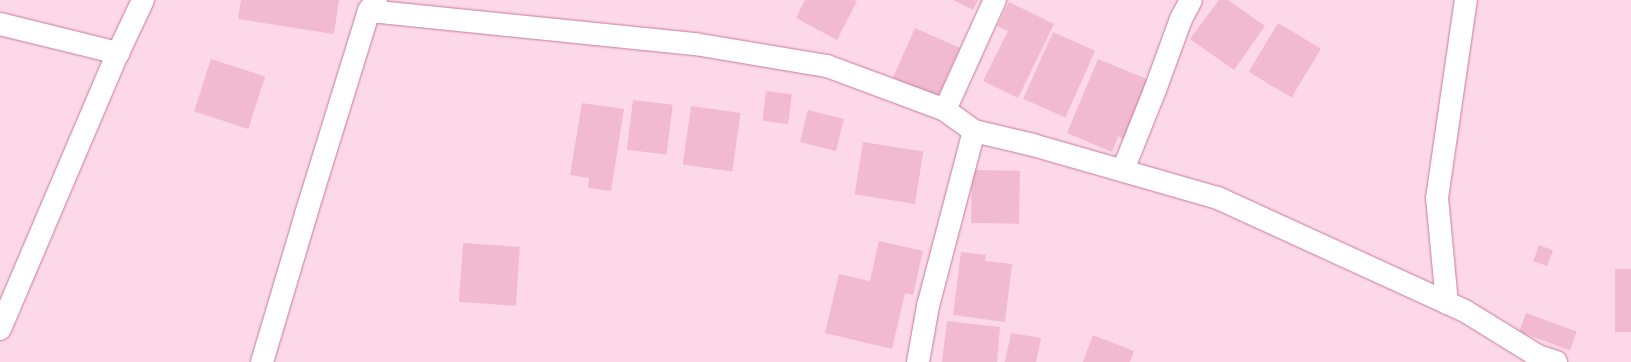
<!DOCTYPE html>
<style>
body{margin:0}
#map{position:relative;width:1631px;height:362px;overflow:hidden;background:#fdd9e7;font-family:"PT Sans",sans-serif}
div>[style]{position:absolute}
.building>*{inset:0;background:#f1bacf;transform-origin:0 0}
.roads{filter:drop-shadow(0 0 1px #c9789a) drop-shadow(0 0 1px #c9789a)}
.street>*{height:22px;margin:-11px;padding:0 11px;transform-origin:11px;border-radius:11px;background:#fff}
.secondary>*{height:22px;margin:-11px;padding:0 11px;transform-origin:11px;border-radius:11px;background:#fff}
span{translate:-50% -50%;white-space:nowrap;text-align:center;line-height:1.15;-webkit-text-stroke:3px #fdd9e7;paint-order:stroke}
</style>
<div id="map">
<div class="building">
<i style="clip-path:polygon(241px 0,339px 0,334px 34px,238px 19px)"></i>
<i style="clip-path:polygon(805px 0,854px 0,857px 1px,837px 40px,796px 18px)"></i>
<i style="clip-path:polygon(953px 0,978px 0,973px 10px)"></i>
<i style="clip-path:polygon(1219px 0,1228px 0,1265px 26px,1234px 70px,1190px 39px)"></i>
<i style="clip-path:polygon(1009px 2px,1054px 24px,1018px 98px,983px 81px,1008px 31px,997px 26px)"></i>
<i style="left:1278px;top:23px;width:50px;height:57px;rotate:31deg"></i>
<i style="left:915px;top:28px;width:49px;height:54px;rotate:24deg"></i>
<i style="left:1053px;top:32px;width:46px;height:73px;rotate:24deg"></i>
<i style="left:211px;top:59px;width:57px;height:55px;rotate:18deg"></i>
<i style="clip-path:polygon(1098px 59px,1149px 80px,1124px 139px,1118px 136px,1112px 152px,1067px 133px)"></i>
<i style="left:766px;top:91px;width:26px;height:30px;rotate:7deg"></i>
<i style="left:633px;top:100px;width:40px;height:50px;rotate:7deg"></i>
<i style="clip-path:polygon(582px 103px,624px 109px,611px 191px,588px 188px,589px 178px,570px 175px)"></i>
<i style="left:691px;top:106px;width:50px;height:59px;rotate:8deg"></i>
<i style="left:808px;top:110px;width:37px;height:33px;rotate:14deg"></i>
<i style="left:863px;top:142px;width:61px;height:53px;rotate:9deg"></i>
<i style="left:972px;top:170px;width:48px;height:53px;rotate:1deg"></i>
<i style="clip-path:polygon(879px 241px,923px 251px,913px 295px,905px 293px,892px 349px,825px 333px,839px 274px,870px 281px)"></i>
<i style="left:463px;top:243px;width:57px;height:59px;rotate:4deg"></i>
<i style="left:1539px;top:245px;width:15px;height:17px;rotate:20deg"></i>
<i style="clip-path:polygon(961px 252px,986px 255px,985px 261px,1012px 264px,1005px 322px,953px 315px)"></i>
<i style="left:1615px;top:269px;width:16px;height:63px"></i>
<i style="left:1526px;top:313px;width:54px;height:20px;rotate:20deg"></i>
<i style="clip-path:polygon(947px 321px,1000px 327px,997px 362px,942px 362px)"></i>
<i style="clip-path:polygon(1011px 333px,1041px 338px,1036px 362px,1005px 362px)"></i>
<i style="clip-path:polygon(1093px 335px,1134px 351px,1130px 362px,1083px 362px)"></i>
</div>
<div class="roads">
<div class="street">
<i style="left:0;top:24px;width:122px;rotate:13.8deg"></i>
<i style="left:945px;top:110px;width:121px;rotate:-65.6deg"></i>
<i style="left:1123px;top:170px;width:86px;rotate:-68.2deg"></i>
<i style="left:1155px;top:90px;width:76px;rotate:-69.9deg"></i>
<i style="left:1181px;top:19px;width:21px;rotate:-62deg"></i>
<i style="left:1447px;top:303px;width:105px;rotate:-95.4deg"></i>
<i style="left:1437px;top:198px;width:200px;rotate:-81.7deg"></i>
<i style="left:0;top:329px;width:300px;rotate:-66.9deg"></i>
<i style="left:118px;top:53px;width:59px;rotate:-64.7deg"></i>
<i style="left:918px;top:362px;width:57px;rotate:-79.9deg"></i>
<i style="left:928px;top:306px;width:181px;rotate:-75.3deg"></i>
</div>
<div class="secondary">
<i style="left:369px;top:11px;width:328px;rotate:5.8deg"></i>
<i style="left:695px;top:44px;width:134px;rotate:9.5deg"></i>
<i style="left:827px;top:66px;width:126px;rotate:20.4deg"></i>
<i style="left:945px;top:110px;width:36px;rotate:36deg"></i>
<i style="left:974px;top:131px;width:61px;rotate:13.3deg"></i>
<i style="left:1033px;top:145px;width:192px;rotate:16deg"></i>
<i style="left:1218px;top:198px;width:272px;rotate:24.6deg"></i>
<i style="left:1465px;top:311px;width:86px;rotate:31.7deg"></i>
<i style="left:1538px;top:356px;width:19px;rotate:18deg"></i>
<i style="left:262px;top:362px;width:154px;rotate:-73.4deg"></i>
<i style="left:306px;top:214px;width:213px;rotate:-72.8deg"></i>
<i style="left:369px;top:11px;width:13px;rotate:-58deg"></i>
</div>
</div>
</div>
